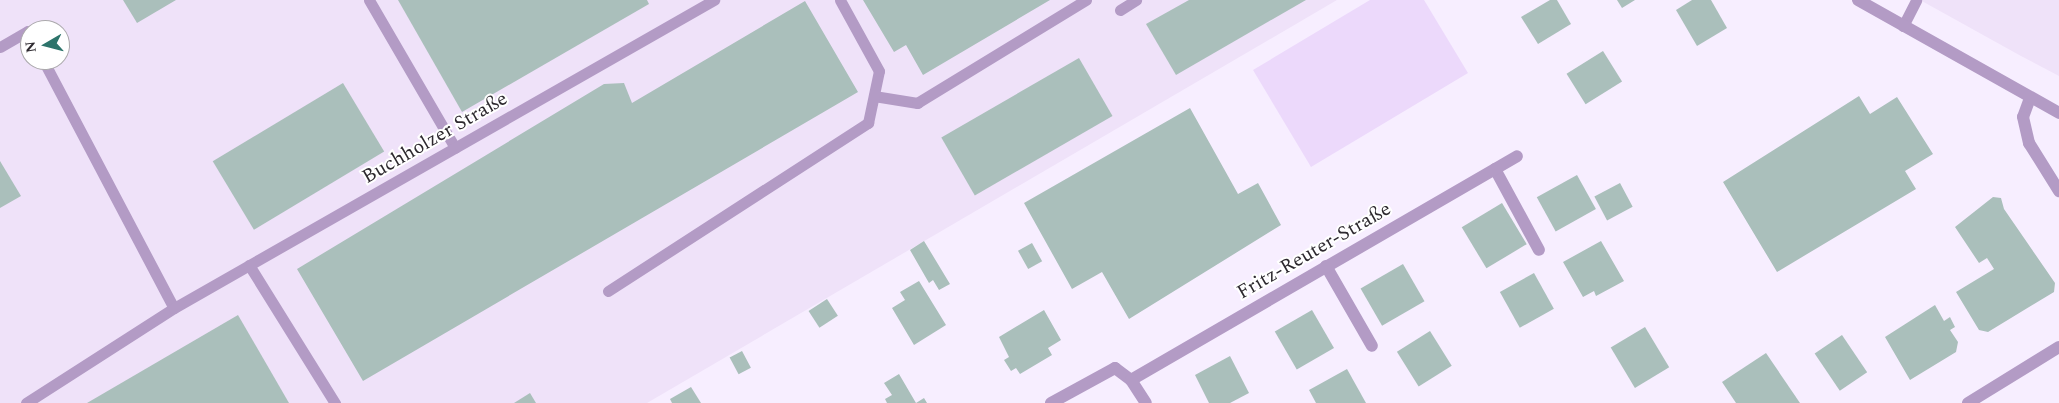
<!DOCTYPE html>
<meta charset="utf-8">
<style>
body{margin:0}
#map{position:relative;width:2059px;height:403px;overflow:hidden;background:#f7eeff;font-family:Spectral,serif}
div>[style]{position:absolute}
.built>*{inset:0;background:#efe2f9}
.green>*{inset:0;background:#ecd9fb}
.building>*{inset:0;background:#aabfbb;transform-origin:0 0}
.service>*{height:11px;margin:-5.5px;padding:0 5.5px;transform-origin:5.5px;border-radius:5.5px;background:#b39bc5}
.minor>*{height:12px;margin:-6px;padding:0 6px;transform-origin:6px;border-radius:6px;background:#b39bc5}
.tertiary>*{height:12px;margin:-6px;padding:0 6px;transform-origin:6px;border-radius:6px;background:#b39bc5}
span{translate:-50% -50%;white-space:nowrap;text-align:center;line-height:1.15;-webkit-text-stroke:4px #fff;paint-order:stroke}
.street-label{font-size:20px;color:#2d292f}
.north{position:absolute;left:20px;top:20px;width:50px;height:50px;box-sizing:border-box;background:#fff;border:1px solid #aba9ac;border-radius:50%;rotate:262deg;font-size:14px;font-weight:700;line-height:20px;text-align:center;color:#2d292f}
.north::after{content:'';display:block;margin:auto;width:18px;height:22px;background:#2d746b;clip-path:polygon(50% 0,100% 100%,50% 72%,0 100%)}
</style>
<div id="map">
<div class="built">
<i style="clip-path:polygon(evenodd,0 0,1337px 0,647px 403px,0 403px,0 0,30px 30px,60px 30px,60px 60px,30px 60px,30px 30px)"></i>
<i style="clip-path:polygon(1920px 0,2059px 0,2059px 76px,2021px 56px)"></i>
</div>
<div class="green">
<i style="clip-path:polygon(1370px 0,1424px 0,1468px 73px,1311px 167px,1253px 70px)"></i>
</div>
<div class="building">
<i style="clip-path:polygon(123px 0,176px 0,137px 23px)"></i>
<i style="clip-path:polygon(398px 0,647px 0,649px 4px,462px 112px)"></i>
<i style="clip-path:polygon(863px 0,1050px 0,923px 75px,906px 45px,894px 52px)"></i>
<i style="clip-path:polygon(1189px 0,1306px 0,1176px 75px,1146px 24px)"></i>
<i style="clip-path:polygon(1550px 0,1557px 0,1571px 24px,1538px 44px,1521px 17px)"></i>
<i style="clip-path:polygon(1617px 0,1635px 0,1622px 8px)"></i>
<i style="clip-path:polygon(1692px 0,1711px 0,1727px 28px,1697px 46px,1676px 10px)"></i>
<i style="clip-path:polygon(805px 1px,858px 92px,363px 381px,297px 269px,604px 84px,624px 83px,632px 103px)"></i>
<i style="left:1603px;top:51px;width:36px;height:43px;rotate:58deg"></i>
<i style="left:1079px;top:58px;width:67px;height:159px;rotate:60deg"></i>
<i style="left:343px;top:83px;width:80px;height:152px;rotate:59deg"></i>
<i style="clip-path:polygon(1859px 96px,1870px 114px,1897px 97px,1933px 154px,1905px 171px,1916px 189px,1777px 272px,1723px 182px)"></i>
<i style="clip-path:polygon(1190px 108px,1238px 194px,1258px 183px,1281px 225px,1129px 319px,1102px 272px,1072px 289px,1024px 203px)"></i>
<i style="clip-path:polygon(0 161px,21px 196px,0 208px)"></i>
<i style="left:1577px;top:175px;width:39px;height:46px;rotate:61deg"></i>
<i style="left:1620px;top:183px;width:27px;height:29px;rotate:62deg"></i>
<i style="clip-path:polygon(1993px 197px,2001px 198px,2004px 209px,2055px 283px,2054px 292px,1988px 332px,1979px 330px,1956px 292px,1994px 269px,1987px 258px,1979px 263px,1955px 227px)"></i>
<i style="left:1502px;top:203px;width:48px;height:47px;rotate:59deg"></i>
<i style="clip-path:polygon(924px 241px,950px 284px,939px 290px,933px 280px,929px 283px,910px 250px)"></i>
<i style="clip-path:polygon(1601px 241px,1624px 281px,1596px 296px,1594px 291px,1583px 297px,1563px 262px)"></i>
<i style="left:1032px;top:243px;width:21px;height:16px;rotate:61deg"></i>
<i style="left:1403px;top:264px;width:43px;height:49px;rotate:60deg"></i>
<i style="left:1534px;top:273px;width:41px;height:39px;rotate:61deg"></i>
<i style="clip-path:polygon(919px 281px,946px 325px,914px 345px,892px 308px,905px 300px,900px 292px)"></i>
<i style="left:827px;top:299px;width:20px;height:22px;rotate:57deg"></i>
<i style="clip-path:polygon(1935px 305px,1944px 321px,1950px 317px,1955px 327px,1950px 330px,1958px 342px,1956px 352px,1910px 380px,1885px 337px)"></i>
<i style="clip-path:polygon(1044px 310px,1061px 340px,1048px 348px,1052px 355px,1020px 374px,1016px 368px,1011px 371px,1004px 360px,1009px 357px,999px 337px)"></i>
<i style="left:1312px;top:310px;width:44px;height:43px;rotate:60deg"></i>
<i style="clip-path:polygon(238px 315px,289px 403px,87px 403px)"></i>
<i style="left:1645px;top:327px;width:47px;height:40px;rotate:59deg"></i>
<i style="left:1430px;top:331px;width:41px;height:39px;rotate:58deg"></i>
<i style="left:1842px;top:335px;width:45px;height:33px;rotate:56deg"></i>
<i style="left:742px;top:351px;width:19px;height:14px;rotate:62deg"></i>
<i style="clip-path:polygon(1766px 353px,1800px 403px,1736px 403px,1722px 382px)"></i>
<i style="clip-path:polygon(1230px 356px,1249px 393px,1230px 403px,1209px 403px,1195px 375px)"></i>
<i style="clip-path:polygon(1347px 369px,1366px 403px,1316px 403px,1309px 390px)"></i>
<i style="clip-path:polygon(899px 374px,916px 403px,924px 398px,927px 403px,887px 403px,885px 399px,892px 395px,884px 383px)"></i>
<i style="clip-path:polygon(691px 387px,701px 403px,672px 403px,670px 399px)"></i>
<i style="clip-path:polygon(530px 393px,536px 403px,514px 403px)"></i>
</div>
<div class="service">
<i style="left:369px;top:0;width:171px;rotate:59.8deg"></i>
<i style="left:1120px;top:10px;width:19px;rotate:-32deg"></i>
<i style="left:1903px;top:26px;width:29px;rotate:-63deg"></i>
<i style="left:0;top:47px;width:32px;rotate:-30deg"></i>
<i style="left:28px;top:31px;width:4px;rotate:63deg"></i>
<i style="left:43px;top:60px;width:280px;rotate:62.2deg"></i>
<i style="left:874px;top:96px;width:44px;rotate:9.2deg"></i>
<i style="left:917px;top:103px;width:198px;rotate:-31.4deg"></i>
<i style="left:249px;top:265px;width:163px;rotate:58.1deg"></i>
<i style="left:608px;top:291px;width:310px;rotate:-32.9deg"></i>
<i style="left:868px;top:123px;width:53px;rotate:-78.1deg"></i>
<i style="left:879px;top:71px;width:81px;rotate:-118.8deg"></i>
<i style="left:26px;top:403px;width:176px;rotate:-32.7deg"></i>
<i style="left:174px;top:308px;width:622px;rotate:-29.7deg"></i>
</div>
<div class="minor">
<i style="left:2030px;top:98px;width:20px;rotate:110deg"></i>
<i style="left:2023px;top:117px;width:27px;rotate:77deg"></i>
<i style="left:2029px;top:143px;width:57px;rotate:58deg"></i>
<i style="left:1495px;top:169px;width:92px;rotate:61.5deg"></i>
<i style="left:1326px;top:266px;width:92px;rotate:60.1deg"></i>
<i style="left:1131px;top:380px;width:446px;rotate:-30.1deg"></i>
<i style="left:1051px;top:403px;width:73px;rotate:-28.7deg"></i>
<i style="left:1115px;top:368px;width:20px;rotate:37deg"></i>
<i style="left:1131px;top:380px;width:27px;rotate:57deg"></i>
<i style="left:1968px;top:403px;width:107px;rotate:-31.6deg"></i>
</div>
<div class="tertiary">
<i style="left:1858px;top:0;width:231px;rotate:29.3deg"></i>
</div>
<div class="street-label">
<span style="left:435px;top:138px;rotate:-30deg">Buchholzer Straße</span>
<span style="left:1314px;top:251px;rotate:-30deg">Fritz-Reuter-Straße</span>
</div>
<div class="north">N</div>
</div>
